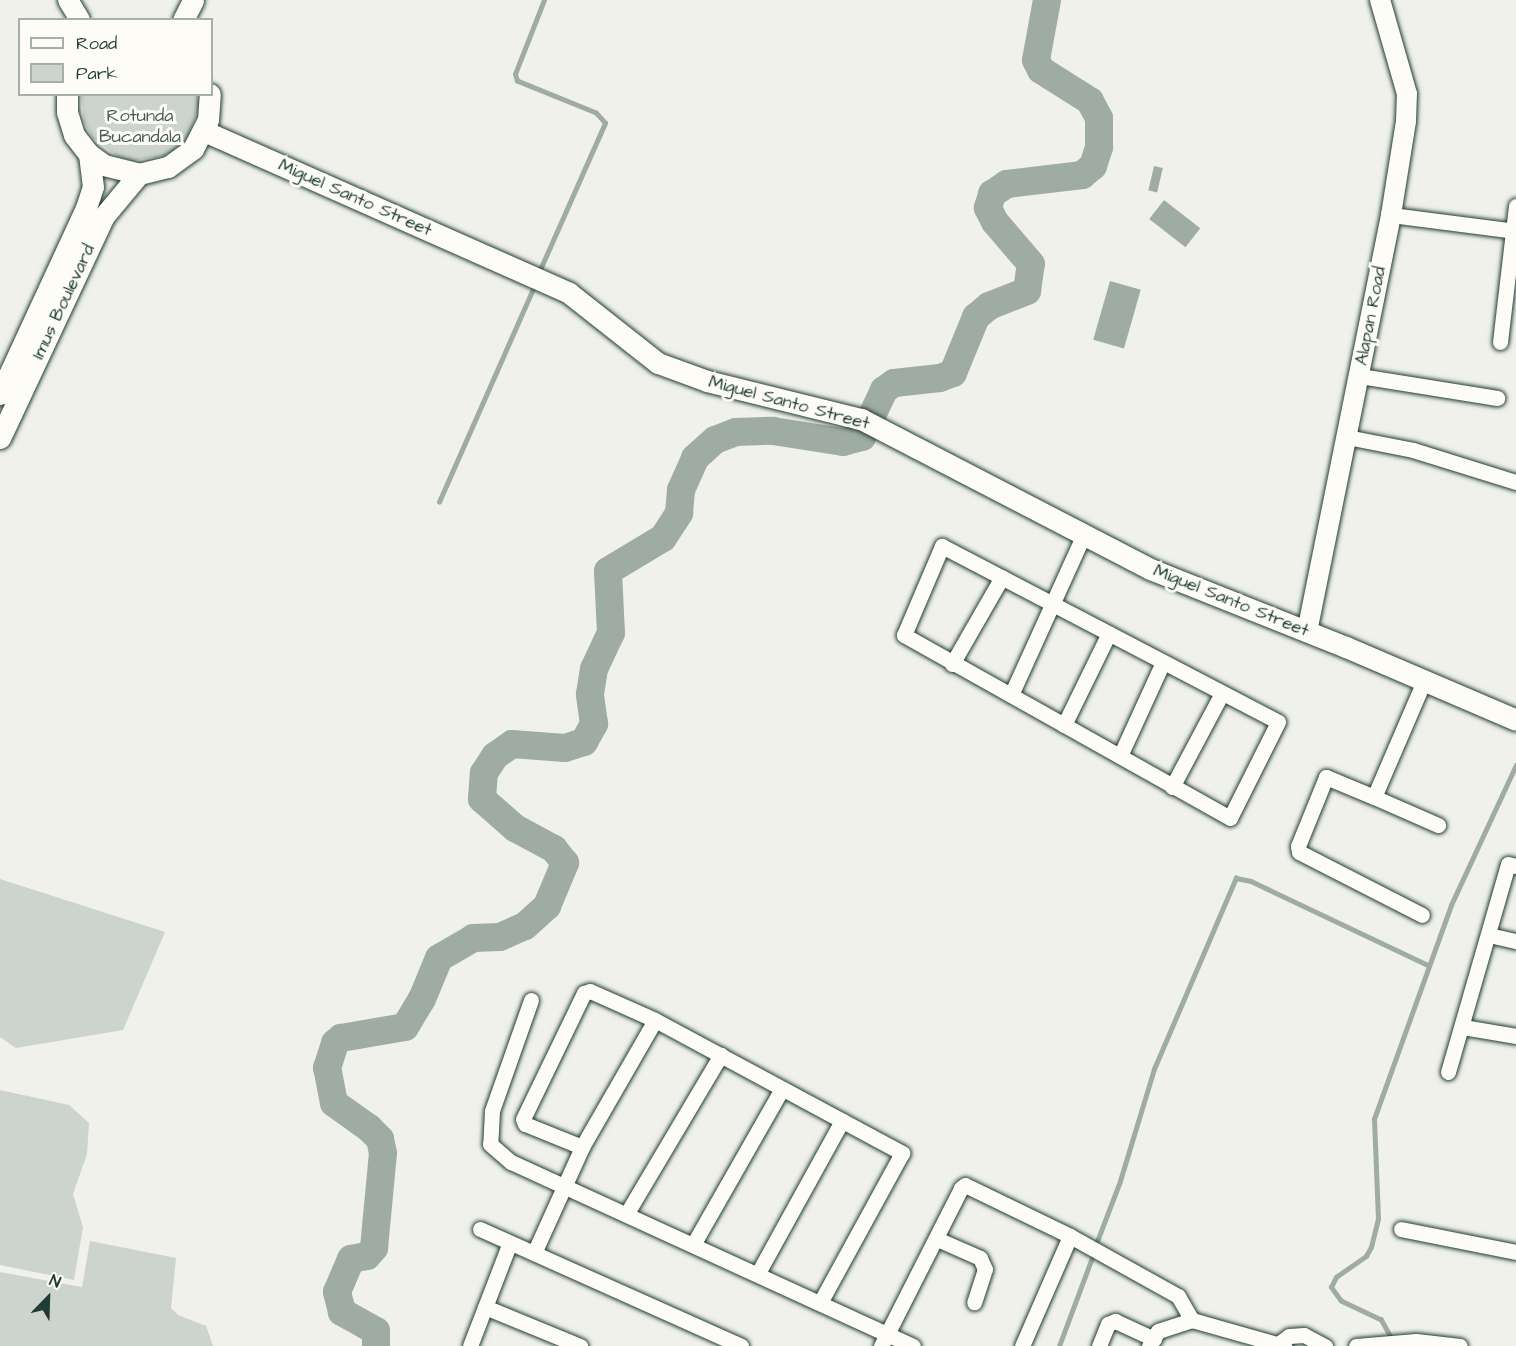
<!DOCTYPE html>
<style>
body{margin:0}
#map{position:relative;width:1516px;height:1346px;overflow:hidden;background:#f0f1eb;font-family:"Architects Daughter",sans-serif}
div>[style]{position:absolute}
.green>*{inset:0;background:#cdd3cd}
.water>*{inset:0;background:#9faca4;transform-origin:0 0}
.stream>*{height:4.5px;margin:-2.25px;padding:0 2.25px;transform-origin:2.25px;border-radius:2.25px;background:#9faca4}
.river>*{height:28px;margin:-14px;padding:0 14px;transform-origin:14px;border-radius:14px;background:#9faca4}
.roads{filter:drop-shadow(0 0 2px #1f3d34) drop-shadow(0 0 2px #1f3d34)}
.minor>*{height:15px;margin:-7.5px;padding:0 7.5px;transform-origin:7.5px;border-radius:7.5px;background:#fdfcf7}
.tertiary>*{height:20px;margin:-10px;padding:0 10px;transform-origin:10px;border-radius:10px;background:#fdfcf7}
.secondary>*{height:21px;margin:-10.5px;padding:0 10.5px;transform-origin:10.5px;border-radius:10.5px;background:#fdfcf7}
span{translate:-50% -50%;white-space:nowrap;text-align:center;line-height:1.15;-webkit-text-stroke:6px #fdfcf7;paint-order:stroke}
.park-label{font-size:18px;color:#425b53}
.street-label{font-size:18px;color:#1f3d34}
.legend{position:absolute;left:18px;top:18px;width:195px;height:78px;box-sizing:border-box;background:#fdfcf7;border:2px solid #a4b0a9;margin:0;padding:8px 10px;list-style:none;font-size:18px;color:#1f3d34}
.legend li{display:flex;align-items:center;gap:12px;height:30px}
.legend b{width:30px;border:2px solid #a4b0a9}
.north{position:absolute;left:18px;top:1268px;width:60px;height:60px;-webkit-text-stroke:4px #fdfcf7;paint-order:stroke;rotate:23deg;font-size:16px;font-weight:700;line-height:24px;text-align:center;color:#1f3d34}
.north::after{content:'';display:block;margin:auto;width:21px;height:27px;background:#1f3d34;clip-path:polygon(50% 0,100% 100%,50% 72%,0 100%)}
</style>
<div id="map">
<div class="green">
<i style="clip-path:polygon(81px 94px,198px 95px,199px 106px,188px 136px,178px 148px,164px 156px,132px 161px,117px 156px,92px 137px,84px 122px)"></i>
<i style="clip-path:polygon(0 879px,165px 932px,123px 1030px,16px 1048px,0 1037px)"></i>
<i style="clip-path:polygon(0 1090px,69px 1105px,89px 1123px,87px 1154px,73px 1194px,83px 1227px,74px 1280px,0 1265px)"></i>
<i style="clip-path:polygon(90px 1241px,176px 1258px,171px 1308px,178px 1315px,206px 1326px,213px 1346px,0 1346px,0 1272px,82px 1287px)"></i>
</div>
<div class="water">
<i style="left:1154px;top:166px;width:9px;height:25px;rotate:13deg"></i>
<i style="left:1164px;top:200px;width:46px;height:24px;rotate:38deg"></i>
<i style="left:1110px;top:281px;width:32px;height:61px;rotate:16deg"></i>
</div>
<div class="stream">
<i style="left:539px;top:272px;width:163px;rotate:-66.1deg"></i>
<i style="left:605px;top:123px;width:13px;rotate:-132deg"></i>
<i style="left:596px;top:113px;width:85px;rotate:-157.9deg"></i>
<i style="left:517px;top:81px;width:7px;rotate:-106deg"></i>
<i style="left:515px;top:74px;width:79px;rotate:-68.6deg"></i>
<i style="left:439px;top:502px;width:231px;rotate:-66.2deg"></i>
<i style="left:1096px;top:1244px;width:67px;rotate:-69.1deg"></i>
<i style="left:1120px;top:1181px;width:117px;rotate:-73.1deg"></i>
<i style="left:1154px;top:1069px;width:208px;rotate:-66.8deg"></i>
<i style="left:1236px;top:878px;width:15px;rotate:11deg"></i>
<i style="left:1251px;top:881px;width:196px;rotate:25.4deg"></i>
<i style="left:1391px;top:1338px;width:21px;rotate:-119deg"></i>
<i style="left:1381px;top:1320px;width:44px;rotate:-154.6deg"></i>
<i style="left:1341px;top:1301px;width:17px;rotate:-126deg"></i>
<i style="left:1331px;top:1287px;width:11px;rotate:-63deg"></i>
<i style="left:1336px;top:1277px;width:37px;rotate:-35deg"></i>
<i style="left:1366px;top:1256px;width:10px;rotate:-61deg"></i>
<i style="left:1371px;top:1247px;width:29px;rotate:-76deg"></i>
<i style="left:1378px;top:1219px;width:100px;rotate:-92.3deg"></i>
<i style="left:1374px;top:1119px;width:227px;rotate:-70.2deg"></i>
<i style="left:1451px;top:905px;width:154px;rotate:-65.1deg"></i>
<i style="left:1059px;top:1346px;width:97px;rotate:-69.5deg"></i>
</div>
<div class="river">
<i style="left:376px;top:1346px;width:15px;rotate:-90deg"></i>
<i style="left:376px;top:1331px;width:39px;rotate:-151deg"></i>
<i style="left:342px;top:1312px;width:21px;rotate:-104deg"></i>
<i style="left:337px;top:1292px;width:36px;rotate:-67deg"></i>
<i style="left:351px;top:1259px;width:16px;rotate:-11deg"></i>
<i style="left:367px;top:1256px;width:11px;rotate:-49deg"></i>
<i style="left:374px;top:1248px;width:95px;rotate:-84.6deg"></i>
<i style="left:383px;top:1153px;width:14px;rotate:-102deg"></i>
<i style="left:380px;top:1139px;width:16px;rotate:-135deg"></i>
<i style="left:369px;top:1128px;width:43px;rotate:-144.5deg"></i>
<i style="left:334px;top:1103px;width:36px;rotate:-101deg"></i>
<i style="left:327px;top:1068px;width:26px;rotate:-72deg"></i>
<i style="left:335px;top:1043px;width:8px;rotate:-40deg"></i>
<i style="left:341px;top:1038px;width:65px;rotate:-9.8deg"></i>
<i style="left:405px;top:1027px;width:33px;rotate:-59deg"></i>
<i style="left:422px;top:999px;width:44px;rotate:-67.5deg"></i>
<i style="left:439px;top:958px;width:39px;rotate:-30deg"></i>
<i style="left:473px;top:938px;width:27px;rotate:-2deg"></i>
<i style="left:500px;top:937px;width:27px;rotate:-24deg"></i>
<i style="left:525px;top:926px;width:30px;rotate:-42deg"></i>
<i style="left:547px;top:906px;width:47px;rotate:-67.3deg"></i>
<i style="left:565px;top:863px;width:18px;rotate:-128deg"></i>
<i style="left:554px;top:849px;width:44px;rotate:-151.7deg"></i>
<i style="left:515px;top:828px;width:44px;rotate:-138.7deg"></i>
<i style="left:482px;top:799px;width:26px;rotate:-86deg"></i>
<i style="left:484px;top:773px;width:20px;rotate:-57deg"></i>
<i style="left:495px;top:756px;width:21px;rotate:-35deg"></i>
<i style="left:512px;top:744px;width:53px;rotate:4.3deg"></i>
<i style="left:565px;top:748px;width:20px;rotate:-18deg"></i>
<i style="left:584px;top:742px;width:21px;rotate:-61deg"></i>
<i style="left:594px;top:724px;width:30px;rotate:-98deg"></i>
<i style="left:590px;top:694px;width:25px;rotate:-81deg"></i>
<i style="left:594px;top:669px;width:40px;rotate:-65deg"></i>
<i style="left:611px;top:633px;width:62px;rotate:-92.8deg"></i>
<i style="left:608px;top:571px;width:64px;rotate:-31deg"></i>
<i style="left:663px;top:538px;width:30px;rotate:-57deg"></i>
<i style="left:679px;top:513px;width:23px;rotate:-85deg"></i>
<i style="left:681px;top:490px;width:35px;rotate:-66deg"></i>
<i style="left:695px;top:458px;width:27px;rotate:-42deg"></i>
<i style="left:715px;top:440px;width:22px;rotate:-21deg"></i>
<i style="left:736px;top:432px;width:37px;rotate:-2deg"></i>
<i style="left:773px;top:431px;width:71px;rotate:8.9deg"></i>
<i style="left:843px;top:442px;width:20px;rotate:-15deg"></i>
<i style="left:862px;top:437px;width:52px;rotate:-64.9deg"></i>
<i style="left:884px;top:390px;width:12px;rotate:-35deg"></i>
<i style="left:894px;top:383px;width:46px;rotate:-6.2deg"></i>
<i style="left:940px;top:378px;width:14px;rotate:-21deg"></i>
<i style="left:953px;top:373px;width:61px;rotate:-67.7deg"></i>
<i style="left:976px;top:317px;width:17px;rotate:-40deg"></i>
<i style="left:989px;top:306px;width:41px;rotate:-21.5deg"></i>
<i style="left:1027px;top:291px;width:27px;rotate:-82deg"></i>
<i style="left:1031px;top:264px;width:55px;rotate:-130.6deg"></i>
<i style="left:995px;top:222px;width:16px;rotate:-117deg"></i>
<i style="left:988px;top:208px;width:15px;rotate:-74deg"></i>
<i style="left:992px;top:194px;width:18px;rotate:-34deg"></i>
<i style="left:1007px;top:184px;width:76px;rotate:-6.8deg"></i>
<i style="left:1082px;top:175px;width:14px;rotate:-39deg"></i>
<i style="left:1093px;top:166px;width:20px;rotate:-72deg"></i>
<i style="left:1099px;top:147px;width:29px;rotate:-90deg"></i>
<i style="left:1099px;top:118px;width:19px;rotate:-118deg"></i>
<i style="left:1090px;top:101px;width:58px;rotate:-147.7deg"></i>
<i style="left:1041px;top:70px;width:11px;rotate:-117deg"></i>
<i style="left:1036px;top:60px;width:61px;rotate:-79.6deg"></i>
</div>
<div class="roads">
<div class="minor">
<i style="left:1391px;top:215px;width:126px;rotate:7.3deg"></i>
<i style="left:1500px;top:342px;width:137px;rotate:-83.3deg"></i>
<i style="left:1360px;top:376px;width:139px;rotate:9.1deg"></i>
<i style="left:1347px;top:437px;width:67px;rotate:11.1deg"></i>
<i style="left:1413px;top:450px;width:108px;rotate:17.3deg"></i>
<i style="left:942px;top:546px;width:379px;rotate:27.6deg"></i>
<i style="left:1278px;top:722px;width:107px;rotate:116.6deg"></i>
<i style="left:1230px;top:818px;width:374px;rotate:-150.7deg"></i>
<i style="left:904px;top:635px;width:97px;rotate:-66.9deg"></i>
<i style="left:952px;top:664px;width:100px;rotate:-60.1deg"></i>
<i style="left:1424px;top:681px;width:126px;rotate:113.3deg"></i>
<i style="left:1374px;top:797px;width:70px;rotate:23.6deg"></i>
<i style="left:1011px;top:695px;width:177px;rotate:-65.6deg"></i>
<i style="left:1064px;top:725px;width:102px;rotate:-63.9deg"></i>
<i style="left:1120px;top:756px;width:103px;rotate:-65.4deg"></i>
<i style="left:1172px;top:787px;width:106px;rotate:-62deg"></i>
<i style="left:1374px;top:797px;width:52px;rotate:-157.4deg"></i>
<i style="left:1326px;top:777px;width:74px;rotate:112.1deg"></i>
<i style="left:1298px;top:846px;width:6px;rotate:81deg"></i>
<i style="left:1299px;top:852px;width:138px;rotate:27.1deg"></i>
<i style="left:1489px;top:935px;width:28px;rotate:13deg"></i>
<i style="left:531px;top:1000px;width:118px;rotate:109.4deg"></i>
<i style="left:492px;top:1111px;width:33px;rotate:93deg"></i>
<i style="left:490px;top:1144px;width:28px;rotate:41deg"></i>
<i style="left:511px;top:1162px;width:442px;rotate:24.6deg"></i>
<i style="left:1463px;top:1027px;width:54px;rotate:9.6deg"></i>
<i style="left:1448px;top:1072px;width:216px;rotate:-73.9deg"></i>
<i style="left:1508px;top:864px;width:8px;rotate:14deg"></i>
<i style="left:582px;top:1147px;width:61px;rotate:-158deg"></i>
<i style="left:525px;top:1124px;width:5px;rotate:-112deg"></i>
<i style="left:523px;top:1119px;width:140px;rotate:-64.2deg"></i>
<i style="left:584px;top:993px;width:6px;rotate:-18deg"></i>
<i style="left:590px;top:991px;width:71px;rotate:24deg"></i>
<i style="left:655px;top:1020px;width:281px;rotate:28.3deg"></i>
<i style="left:902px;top:1153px;width:171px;rotate:118.7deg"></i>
<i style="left:627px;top:1213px;width:184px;rotate:-59.3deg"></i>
<i style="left:480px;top:1229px;width:286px;rotate:24.1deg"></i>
<i style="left:1401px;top:1229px;width:117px;rotate:11.3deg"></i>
<i style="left:937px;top:1239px;width:47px;rotate:23.8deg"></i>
<i style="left:980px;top:1258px;width:12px;rotate:66deg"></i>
<i style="left:985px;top:1269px;width:35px;rotate:108deg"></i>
<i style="left:694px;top:1243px;width:177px;rotate:-60.3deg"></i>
<i style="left:534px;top:1253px;width:116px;rotate:-65.6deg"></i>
<i style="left:582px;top:1147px;width:146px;rotate:-60.1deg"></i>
<i style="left:758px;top:1273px;width:174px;rotate:-61.1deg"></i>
<i style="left:485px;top:1307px;width:103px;rotate:22.3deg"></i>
<i style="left:1281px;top:1342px;width:10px;rotate:-37deg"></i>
<i style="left:1289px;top:1336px;width:15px;rotate:-4deg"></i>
<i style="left:1304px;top:1335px;width:24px;rotate:28deg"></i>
<i style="left:470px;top:1346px;width:108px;rotate:-68.9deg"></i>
<i style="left:881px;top:1346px;width:177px;rotate:-63.1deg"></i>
<i style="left:961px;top:1188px;width:5px;rotate:-37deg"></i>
<i style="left:965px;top:1185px;width:117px;rotate:25.9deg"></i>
<i style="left:1022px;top:1346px;width:120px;rotate:-66.4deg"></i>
<i style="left:1070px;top:1236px;width:124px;rotate:29.1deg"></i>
<i style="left:1178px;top:1296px;width:28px;rotate:60deg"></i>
<i style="left:1099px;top:1346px;width:24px;rotate:-68deg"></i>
<i style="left:1108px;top:1324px;width:8px;rotate:-23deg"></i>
<i style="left:1115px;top:1321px;width:43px;rotate:24.8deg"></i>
<i style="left:1149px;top:1346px;width:17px;rotate:-59deg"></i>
<i style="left:1158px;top:1331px;width:36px;rotate:-18deg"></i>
<i style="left:1192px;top:1320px;width:96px;rotate:15.8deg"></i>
<i style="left:1356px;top:1346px;width:60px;rotate:-4.8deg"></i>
<i style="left:1416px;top:1341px;width:44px;rotate:6.5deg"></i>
</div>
<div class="tertiary">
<i style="left:68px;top:0;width:23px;rotate:59deg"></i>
<i style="left:1307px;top:632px;width:425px;rotate:-78.6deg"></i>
<i style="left:1391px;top:215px;width:95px;rotate:-80.9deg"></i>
<i style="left:1406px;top:121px;width:27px;rotate:-88deg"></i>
<i style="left:1407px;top:94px;width:98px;rotate:-106deg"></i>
</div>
<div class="secondary">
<i style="left:183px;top:20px;width:22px;rotate:-63deg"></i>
<i style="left:67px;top:94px;width:18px;rotate:90deg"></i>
<i style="left:67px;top:112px;width:24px;rotate:73deg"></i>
<i style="left:74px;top:135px;width:24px;rotate:52deg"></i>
<i style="left:89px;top:154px;width:19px;rotate:36deg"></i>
<i style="left:104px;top:165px;width:36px;rotate:14deg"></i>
<i style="left:139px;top:174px;width:30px;rotate:-14deg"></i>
<i style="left:168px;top:167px;width:31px;rotate:-36deg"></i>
<i style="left:193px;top:149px;width:33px;rotate:-63deg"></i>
<i style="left:208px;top:120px;width:26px;rotate:-86deg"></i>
<i style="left:204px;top:131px;width:399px;rotate:23.9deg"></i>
<i style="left:569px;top:293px;width:113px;rotate:38.2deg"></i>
<i style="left:658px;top:363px;width:52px;rotate:20.2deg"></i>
<i style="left:707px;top:381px;width:159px;rotate:13.9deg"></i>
<i style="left:861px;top:419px;width:326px;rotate:27.4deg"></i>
<i style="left:1150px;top:569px;width:211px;rotate:21.7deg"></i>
<i style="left:1346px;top:647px;width:185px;rotate:23.2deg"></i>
<i style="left:0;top:394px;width:205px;rotate:-65.2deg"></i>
<i style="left:86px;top:208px;width:22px;rotate:-72deg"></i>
<i style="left:93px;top:187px;width:33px;rotate:-97deg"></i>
<i style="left:0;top:438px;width:245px;rotate:-64.9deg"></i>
<i style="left:104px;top:216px;width:55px;rotate:-50.2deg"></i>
</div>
</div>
<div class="park-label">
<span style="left:140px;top:127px">Rotunda<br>Bucandala</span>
</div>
<div class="street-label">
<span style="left:355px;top:198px;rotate:24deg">Miguel Santo Street</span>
<span style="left:64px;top:302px;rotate:-65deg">Imus Boulevard</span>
<span style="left:1371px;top:316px;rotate:-79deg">Alapan Road</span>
<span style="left:789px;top:403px;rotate:15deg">Miguel Santo Street</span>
<span style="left:1231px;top:601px;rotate:22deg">Miguel Santo Street</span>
</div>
<ul class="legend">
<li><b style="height:8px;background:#fdfcf7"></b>Road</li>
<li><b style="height:16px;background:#cdd3cd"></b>Park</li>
</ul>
<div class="north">N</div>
</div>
